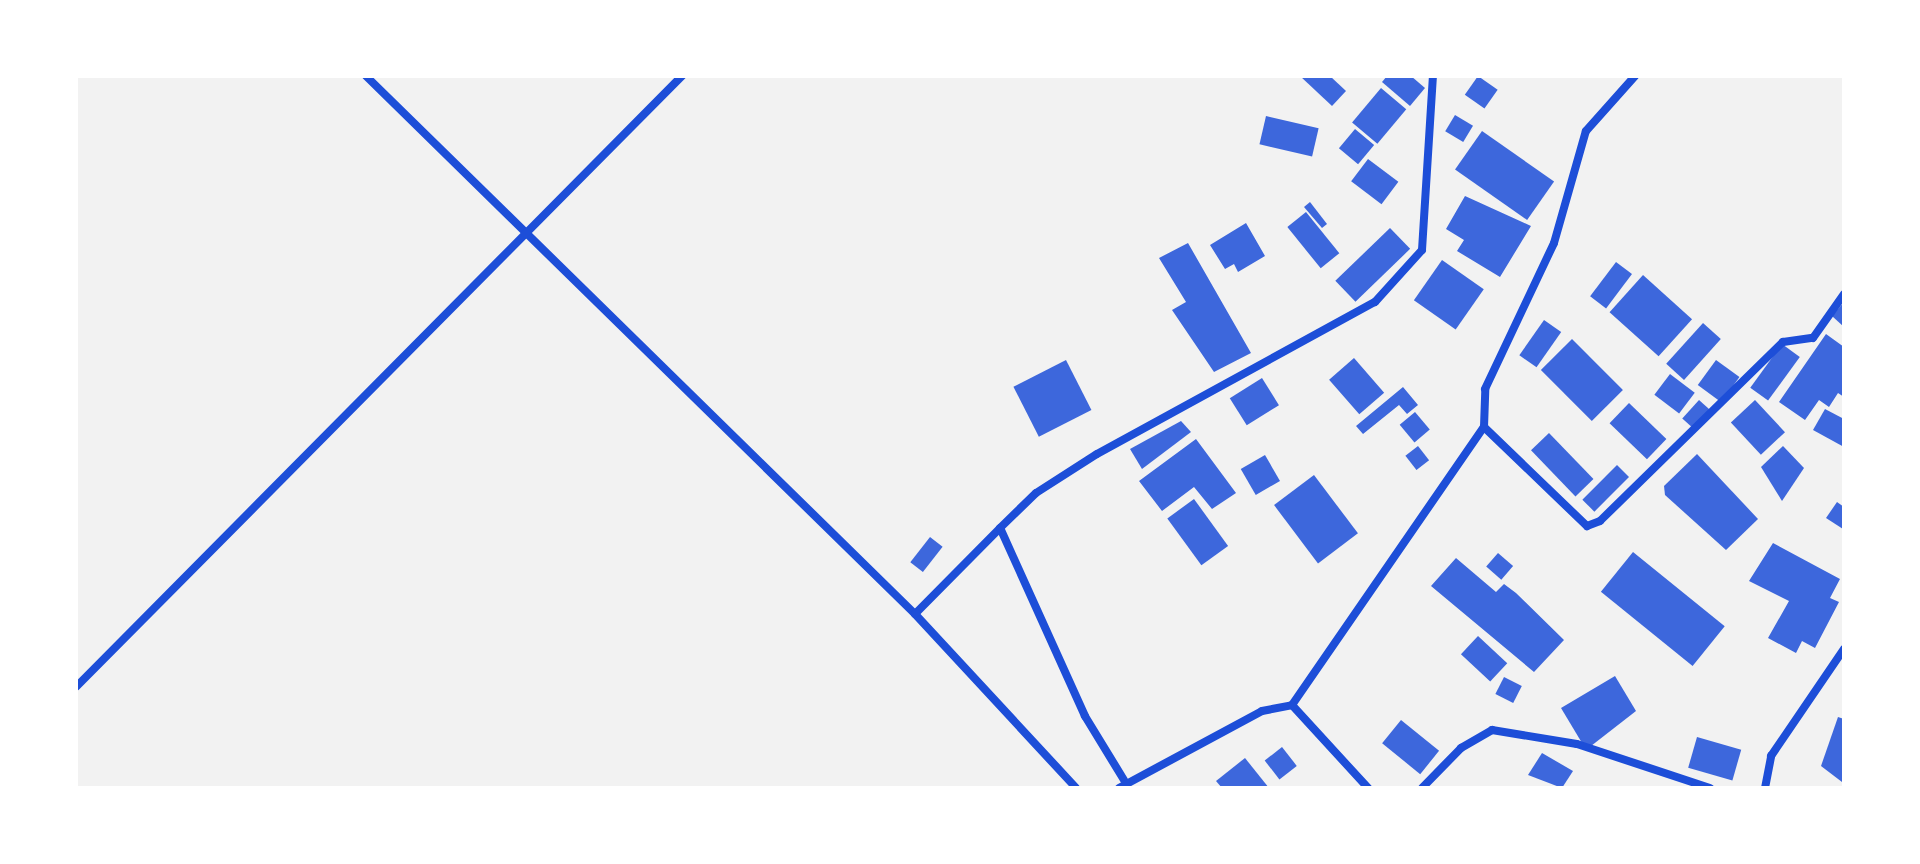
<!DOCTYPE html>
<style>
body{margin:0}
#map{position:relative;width:1920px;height:864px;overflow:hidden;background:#f2f2f2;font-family:"Alegreya Sans",sans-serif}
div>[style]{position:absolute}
.building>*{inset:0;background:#3d67dc;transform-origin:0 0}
.minor>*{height:8px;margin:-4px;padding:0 4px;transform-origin:4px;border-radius:4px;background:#1d4ed8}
span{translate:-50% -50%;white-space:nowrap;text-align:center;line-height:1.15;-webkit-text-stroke:6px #fff;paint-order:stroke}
.frame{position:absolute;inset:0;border:78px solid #fff;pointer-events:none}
</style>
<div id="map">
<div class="building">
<i style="clip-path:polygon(1300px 76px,1330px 76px,1346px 91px,1332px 106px)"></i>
<i style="clip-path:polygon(1387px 76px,1411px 76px,1425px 88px,1410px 106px,1382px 82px)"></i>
<i style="left:1478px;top:76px;width:24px;height:23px;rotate:35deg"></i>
<i style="left:1381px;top:88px;width:33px;height:45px;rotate:40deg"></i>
<i style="left:1455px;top:115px;width:21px;height:19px;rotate:31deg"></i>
<i style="left:1266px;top:116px;width:54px;height:29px;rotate:13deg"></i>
<i style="left:1355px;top:129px;width:25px;height:25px;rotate:40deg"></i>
<i style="left:1482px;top:131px;width:88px;height:47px;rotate:35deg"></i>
<i style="left:1368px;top:159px;width:38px;height:28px;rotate:37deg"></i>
<i style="clip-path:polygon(1465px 196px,1531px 226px,1500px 277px,1457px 251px,1464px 240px,1446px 229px)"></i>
<i style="clip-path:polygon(1310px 202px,1327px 224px,1322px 228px,1304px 207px)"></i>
<i style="left:1306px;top:212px;width:53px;height:24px;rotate:51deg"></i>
<i style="clip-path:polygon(1246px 223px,1265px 256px,1238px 272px,1234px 264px,1225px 269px,1210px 245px)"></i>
<i style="left:1390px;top:228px;width:29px;height:76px;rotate:46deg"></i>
<i style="clip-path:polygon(1188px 243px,1251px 353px,1214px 372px,1172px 310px,1186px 302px,1159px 258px)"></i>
<i style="left:1442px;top:260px;width:51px;height:49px;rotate:35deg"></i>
<i style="left:1616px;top:262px;width:20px;height:43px;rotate:37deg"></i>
<i style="left:1643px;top:275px;width:66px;height:50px;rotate:42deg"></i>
<i style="clip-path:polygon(1844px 302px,1844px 327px,1832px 316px)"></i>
<i style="left:1544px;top:320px;width:21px;height:43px;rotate:35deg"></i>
<i style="left:1703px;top:323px;width:24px;height:55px;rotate:42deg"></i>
<i style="clip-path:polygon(1826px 334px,1844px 347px,1844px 397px,1838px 393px,1829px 407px,1819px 400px,1805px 420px,1779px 402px)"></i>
<i style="left:1572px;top:339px;width:72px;height:44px;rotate:45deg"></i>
<i style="left:1782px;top:344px;width:22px;height:54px;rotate:36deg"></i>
<i style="left:1354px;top:358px;width:46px;height:33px;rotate:49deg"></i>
<i style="left:1066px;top:360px;width:56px;height:59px;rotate:63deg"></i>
<i style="left:1716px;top:360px;width:29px;height:31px;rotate:36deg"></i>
<i style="left:1670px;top:374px;width:31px;height:26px;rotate:37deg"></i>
<i style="left:1262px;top:378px;width:32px;height:38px;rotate:58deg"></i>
<i style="clip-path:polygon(1403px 387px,1418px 405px,1407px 414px,1399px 405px,1363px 434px,1356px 426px)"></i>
<i style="left:1699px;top:400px;width:15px;height:25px;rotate:42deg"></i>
<i style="left:1755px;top:400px;width:44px;height:33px;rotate:47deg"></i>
<i style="left:1629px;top:403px;width:52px;height:28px;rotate:44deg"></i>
<i style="clip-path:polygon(1825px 409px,1844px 419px,1844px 447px,1813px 430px)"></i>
<i style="left:1415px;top:412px;width:23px;height:20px;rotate:50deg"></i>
<i style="clip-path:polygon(1181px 421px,1191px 432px,1142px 469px,1130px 449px)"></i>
<i style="left:1549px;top:433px;width:64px;height:25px;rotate:46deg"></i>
<i style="clip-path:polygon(1196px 439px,1236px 493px,1212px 509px,1194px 487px,1162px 511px,1139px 481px)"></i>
<i style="left:1418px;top:446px;width:18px;height:16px;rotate:52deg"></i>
<i style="clip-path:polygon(1783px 446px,1804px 468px,1782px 501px,1761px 467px)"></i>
<i style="clip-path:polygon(1697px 454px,1758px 519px,1726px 550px,1665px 495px,1664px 486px)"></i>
<i style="left:1265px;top:455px;width:30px;height:28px;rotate:60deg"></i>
<i style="left:1617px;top:465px;width:17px;height:49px;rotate:45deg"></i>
<i style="left:1314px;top:475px;width:73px;height:50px;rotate:53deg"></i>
<i style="left:1194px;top:499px;width:58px;height:33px;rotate:54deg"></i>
<i style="clip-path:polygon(1837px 502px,1844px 507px,1843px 529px,1826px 518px)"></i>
<i style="left:930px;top:537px;width:16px;height:32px;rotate:38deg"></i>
<i style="clip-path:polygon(1773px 543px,1840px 579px,1830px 598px,1839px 602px,1815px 648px,1802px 641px,1796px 653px,1768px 638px,1789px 601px,1749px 581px)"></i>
<i style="left:1633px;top:552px;width:118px;height:51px;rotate:39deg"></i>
<i style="left:1498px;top:553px;width:20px;height:18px;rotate:41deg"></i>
<i style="clip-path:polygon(1456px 558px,1496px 592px,1504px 584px,1516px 593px,1564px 640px,1534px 672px,1431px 586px)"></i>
<i style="left:1478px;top:636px;width:40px;height:25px;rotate:43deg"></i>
<i style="clip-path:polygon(1615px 676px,1636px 711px,1591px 746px,1582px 743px,1561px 708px)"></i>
<i style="left:1504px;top:677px;width:20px;height:19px;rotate:27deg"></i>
<i style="clip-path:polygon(1838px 717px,1844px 719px,1842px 782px,1821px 766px)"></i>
<i style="left:1401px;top:720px;width:49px;height:30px;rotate:39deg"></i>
<i style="left:1697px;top:737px;width:46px;height:32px;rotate:16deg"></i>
<i style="left:1282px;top:747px;width:24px;height:22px;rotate:52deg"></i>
<i style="clip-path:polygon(1542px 753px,1573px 771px,1562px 788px,1528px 775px)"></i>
<i style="clip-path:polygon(1245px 758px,1269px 788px,1222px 788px,1216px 781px)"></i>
</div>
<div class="minor">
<i style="left:366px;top:76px;width:769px;rotate:44.42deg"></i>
<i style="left:915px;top:614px;width:237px;rotate:47.2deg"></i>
<i style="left:1484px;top:427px;width:38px;rotate:-88deg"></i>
<i style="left:1485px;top:389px;width:161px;rotate:-64.7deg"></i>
<i style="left:1554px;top:243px;width:116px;rotate:-74.1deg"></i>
<i style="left:1586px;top:131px;width:74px;rotate:-48.3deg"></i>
<i style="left:915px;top:614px;width:121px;rotate:-45.3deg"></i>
<i style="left:76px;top:687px;width:861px;rotate:-45.24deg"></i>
<i style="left:1292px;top:705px;width:338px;rotate:-55.4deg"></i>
<i style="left:1484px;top:427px;width:143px;rotate:43.9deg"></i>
<i style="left:1587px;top:526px;width:14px;rotate:-21deg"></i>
<i style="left:1600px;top:521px;width:256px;rotate:-44.4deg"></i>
<i style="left:1783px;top:342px;width:30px;rotate:-8deg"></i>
<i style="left:1813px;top:338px;width:54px;rotate:-54.8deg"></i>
<i style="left:1124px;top:780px;width:75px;rotate:-121.4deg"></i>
<i style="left:1085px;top:716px;width:206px;rotate:-114.3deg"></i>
<i style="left:1000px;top:528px;width:50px;rotate:-44.2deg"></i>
<i style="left:1036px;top:493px;width:72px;rotate:-32.6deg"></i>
<i style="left:1097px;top:454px;width:317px;rotate:-28.7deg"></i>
<i style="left:1375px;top:302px;width:70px;rotate:-47.9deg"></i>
<i style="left:1422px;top:250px;width:174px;rotate:-86.4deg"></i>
<i style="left:1119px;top:788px;width:162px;rotate:-28.3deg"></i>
<i style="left:1262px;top:711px;width:31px;rotate:-11deg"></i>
<i style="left:1292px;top:705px;width:113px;rotate:47.5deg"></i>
<i style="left:1422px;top:788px;width:56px;rotate:-45.7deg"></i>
<i style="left:1461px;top:748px;width:36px;rotate:-30deg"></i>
<i style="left:1492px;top:730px;width:86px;rotate:9.4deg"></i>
<i style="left:1577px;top:744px;width:140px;rotate:18.3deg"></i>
<i style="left:1765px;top:788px;width:33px;rotate:-79deg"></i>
<i style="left:1771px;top:756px;width:130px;rotate:-55.7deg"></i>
</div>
<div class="frame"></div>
</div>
